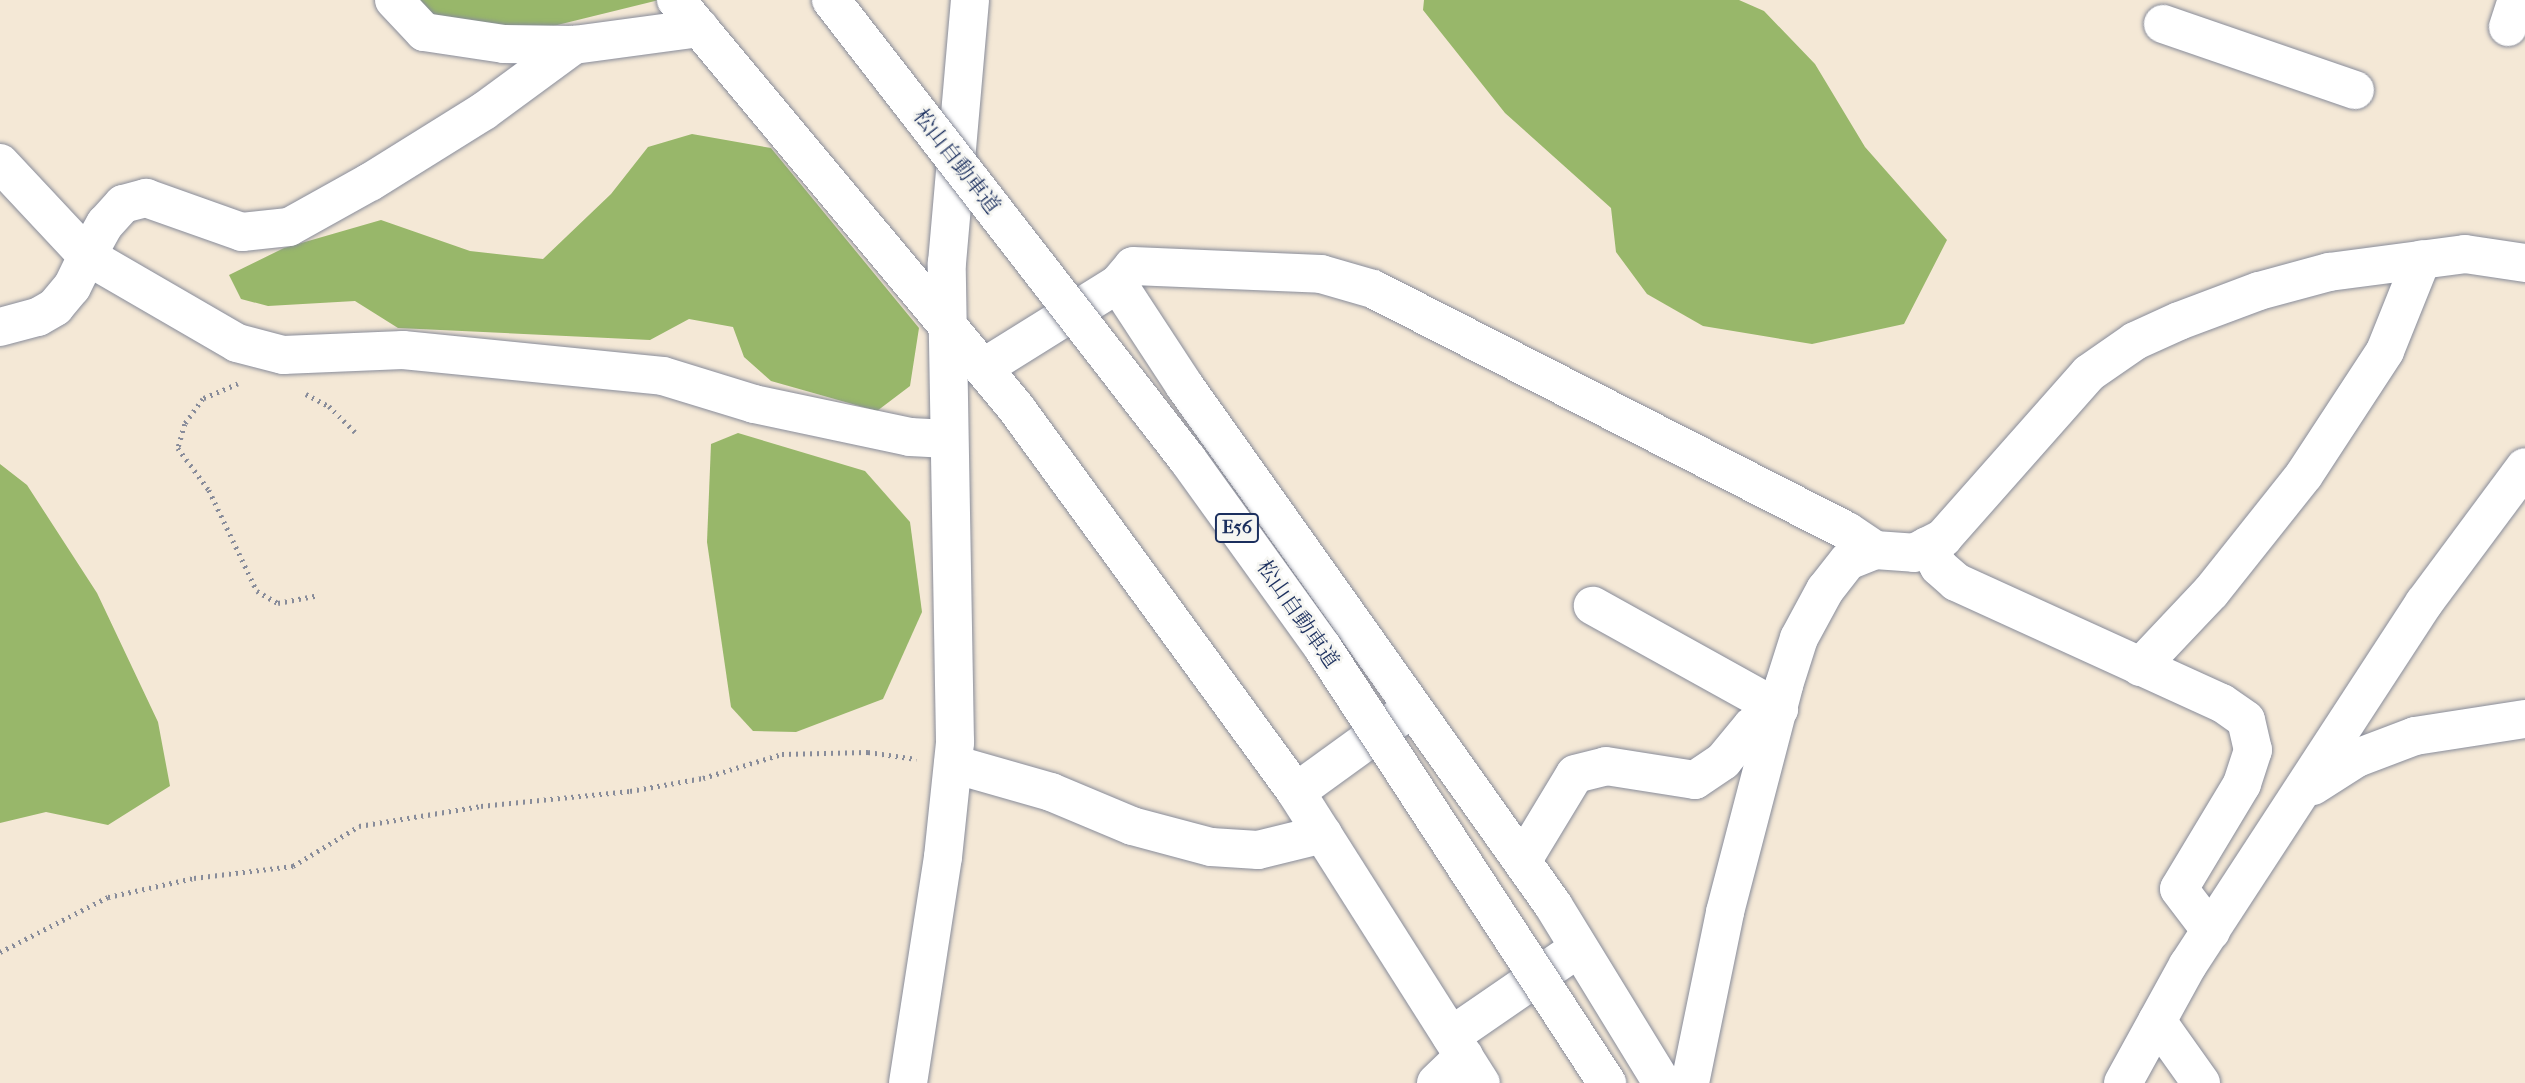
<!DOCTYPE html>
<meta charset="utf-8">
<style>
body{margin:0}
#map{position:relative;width:2525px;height:1083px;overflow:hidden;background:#f4e8d6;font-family:"IM FELL French Canon","Noto Serif JP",serif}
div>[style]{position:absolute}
.forest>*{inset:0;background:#98b76a}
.path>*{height:4.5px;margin-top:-2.25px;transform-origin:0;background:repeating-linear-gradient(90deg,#888c9a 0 2px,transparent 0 7px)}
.roads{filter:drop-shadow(0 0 2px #888c9a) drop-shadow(0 0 2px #888c9a)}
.street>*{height:38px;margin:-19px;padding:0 19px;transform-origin:19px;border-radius:19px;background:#fff}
.secondary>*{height:38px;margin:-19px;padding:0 19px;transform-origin:19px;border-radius:19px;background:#fff}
.bridges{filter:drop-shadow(0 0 2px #888c9a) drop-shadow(0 0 2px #888c9a)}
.highway-bridge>*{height:38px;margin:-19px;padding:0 19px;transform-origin:19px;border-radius:19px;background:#fff}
span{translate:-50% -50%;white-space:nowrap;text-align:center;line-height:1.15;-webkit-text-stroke:5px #f6f6f2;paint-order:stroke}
.shield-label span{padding:2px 5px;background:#f6f6f2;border:2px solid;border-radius:5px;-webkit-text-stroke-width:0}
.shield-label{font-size:19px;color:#1b2f5e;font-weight:700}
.street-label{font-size:21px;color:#1b2f5e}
</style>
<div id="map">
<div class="forest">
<i style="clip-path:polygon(419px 0,659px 0,541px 29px,470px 35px,428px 12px)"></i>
<i style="clip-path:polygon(1424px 0,1739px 0,1764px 11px,1815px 64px,1865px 147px,1947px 240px,1904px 324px,1812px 344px,1703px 326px,1647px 294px,1616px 252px,1611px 208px,1505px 113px,1423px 10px)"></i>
<i style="clip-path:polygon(692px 134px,771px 148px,919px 328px,910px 386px,877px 411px,771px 381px,744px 357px,733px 327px,689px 319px,650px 340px,398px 328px,355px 301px,268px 306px,241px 299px,229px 275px,284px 248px,381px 220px,470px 251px,543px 259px,611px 194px,648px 147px)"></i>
<i style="clip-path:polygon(738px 433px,865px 471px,910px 522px,922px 612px,883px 699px,796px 732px,753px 731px,731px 707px,707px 542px,711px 444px)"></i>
<i style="clip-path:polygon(0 464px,27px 485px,97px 593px,158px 722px,170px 786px,108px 825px,46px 812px,0 823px)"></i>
</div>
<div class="path">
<i style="left:238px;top:384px;width:38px;rotate:157deg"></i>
<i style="left:203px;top:399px;width:31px;rotate:126deg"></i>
<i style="left:185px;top:424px;width:25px;rotate:106deg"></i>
<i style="left:178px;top:448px;width:52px;rotate:53.6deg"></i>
<i style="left:209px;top:490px;width:112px;rotate:64.6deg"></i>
<i style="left:257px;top:591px;width:24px;rotate:30deg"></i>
<i style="left:278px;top:603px;width:38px;rotate:-11deg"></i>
<i style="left:306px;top:394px;width:26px;rotate:28deg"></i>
<i style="left:329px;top:406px;width:37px;rotate:45deg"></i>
<i style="left:0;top:952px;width:121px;rotate:-27deg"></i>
<i style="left:108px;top:897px;width:88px;rotate:-12.5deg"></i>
<i style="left:194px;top:878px;width:100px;rotate:-6.9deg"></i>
<i style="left:293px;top:866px;width:77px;rotate:-31.2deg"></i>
<i style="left:359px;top:826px;width:124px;rotate:-9.3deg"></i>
<i style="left:481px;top:806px;width:150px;rotate:-5.7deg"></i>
<i style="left:630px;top:791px;width:74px;rotate:-10.1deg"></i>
<i style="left:703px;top:778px;width:83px;rotate:-16.9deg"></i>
<i style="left:782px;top:754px;width:86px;rotate:-1.3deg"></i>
<i style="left:868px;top:752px;width:49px;rotate:8.1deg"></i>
</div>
<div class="roads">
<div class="street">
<i style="left:394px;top:0;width:44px;rotate:46.8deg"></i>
<i style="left:424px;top:32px;width:81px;rotate:8.5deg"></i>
<i style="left:504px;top:44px;width:70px;rotate:0.8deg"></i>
<i style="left:574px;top:45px;width:127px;rotate:-7.7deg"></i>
<i style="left:676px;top:0;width:531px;rotate:50.19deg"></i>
<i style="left:1016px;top:408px;width:475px;rotate:53.9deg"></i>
<i style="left:1296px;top:792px;width:345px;rotate:57.6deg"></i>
<i style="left:2163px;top:24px;width:203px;rotate:19deg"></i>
<i style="left:2508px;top:27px;width:28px;rotate:-72deg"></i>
<i style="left:0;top:163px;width:127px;rotate:46.9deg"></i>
<i style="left:87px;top:256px;width:37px;rotate:-61deg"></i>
<i style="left:105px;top:224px;width:27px;rotate:-48deg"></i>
<i style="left:123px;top:204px;width:24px;rotate:-15deg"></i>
<i style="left:146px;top:198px;width:102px;rotate:19.5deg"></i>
<i style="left:242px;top:232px;width:47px;rotate:-6.1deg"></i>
<i style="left:289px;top:227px;width:93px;rotate:-29.1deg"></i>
<i style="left:370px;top:182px;width:134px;rotate:-31.9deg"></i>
<i style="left:484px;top:111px;width:112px;rotate:-36.3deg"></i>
<i style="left:1118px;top:284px;width:121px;rotate:56.8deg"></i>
<i style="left:1184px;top:385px;width:638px;rotate:54.64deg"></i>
<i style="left:1553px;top:905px;width:209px;rotate:58.5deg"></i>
<i style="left:0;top:327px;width:39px;rotate:-15deg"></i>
<i style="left:38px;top:317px;width:20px;rotate:-30deg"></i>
<i style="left:55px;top:307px;width:26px;rotate:-50deg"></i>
<i style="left:72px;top:287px;width:34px;rotate:-64deg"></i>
<i style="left:87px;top:256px;width:173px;rotate:30.1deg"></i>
<i style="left:237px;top:343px;width:48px;rotate:14.6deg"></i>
<i style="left:283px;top:355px;width:120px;rotate:-2.4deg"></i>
<i style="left:403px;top:350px;width:261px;rotate:5.7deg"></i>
<i style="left:663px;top:376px;width:95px;rotate:17.1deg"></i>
<i style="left:754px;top:404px;width:159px;rotate:11.9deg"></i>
<i style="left:910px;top:437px;width:38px;rotate:3deg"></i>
<i style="left:983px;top:368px;width:159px;rotate:-31.9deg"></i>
<i style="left:1118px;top:284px;width:23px;rotate:-50deg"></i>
<i style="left:1133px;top:266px;width:188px;rotate:2.4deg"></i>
<i style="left:1321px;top:274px;width:54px;rotate:16.1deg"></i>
<i style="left:1373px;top:289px;width:532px;rotate:27.05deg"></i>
<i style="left:1847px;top:531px;width:34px;rotate:34deg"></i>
<i style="left:1927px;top:546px;width:24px;rotate:60deg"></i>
<i style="left:1939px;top:567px;width:23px;rotate:41deg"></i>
<i style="left:1956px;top:582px;width:292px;rotate:24.5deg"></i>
<i style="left:2222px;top:703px;width:29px;rotate:35deg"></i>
<i style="left:2246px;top:720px;width:31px;rotate:77deg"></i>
<i style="left:2253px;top:750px;width:36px;rotate:108deg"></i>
<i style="left:2242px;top:784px;width:122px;rotate:121deg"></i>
<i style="left:2179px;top:889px;width:53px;rotate:52.7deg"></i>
<i style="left:2140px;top:667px;width:103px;rotate:-46.6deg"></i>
<i style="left:2211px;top:592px;width:149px;rotate:-51.5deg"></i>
<i style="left:2304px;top:475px;width:148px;rotate:-56.8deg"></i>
<i style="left:2385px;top:351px;width:99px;rotate:-68.1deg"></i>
<i style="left:953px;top:764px;width:102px;rotate:15.9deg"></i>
<i style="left:1051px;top:792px;width:88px;rotate:22.8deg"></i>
<i style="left:1132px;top:826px;width:82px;rotate:14.9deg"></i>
<i style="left:1211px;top:847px;width:47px;rotate:3.7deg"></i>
<i style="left:1258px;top:850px;width:67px;rotate:-13.8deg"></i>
<i style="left:1296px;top:792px;width:135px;rotate:-35.9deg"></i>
<i style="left:1523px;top:860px;width:100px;rotate:-58.8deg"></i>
<i style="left:1575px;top:774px;width:32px;rotate:-14deg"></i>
<i style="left:1606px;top:766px;width:90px;rotate:8.9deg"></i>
<i style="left:1695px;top:780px;width:34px;rotate:-34deg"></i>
<i style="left:1723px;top:761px;width:45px;rotate:-50.4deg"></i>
<i style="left:1752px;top:726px;width:32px;rotate:-32deg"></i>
<i style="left:1779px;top:709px;width:213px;rotate:-151deg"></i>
<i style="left:2157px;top:1021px;width:76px;rotate:54.6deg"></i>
<i style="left:1451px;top:1036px;width:155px;rotate:-34.5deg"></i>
<i style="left:908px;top:1083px;width:229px;rotate:-81.2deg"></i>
<i style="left:943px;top:857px;width:116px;rotate:-84deg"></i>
<i style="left:955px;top:742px;width:479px;rotate:-91deg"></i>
<i style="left:947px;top:263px;width:264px;rotate:-85deg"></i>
<i style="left:1436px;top:1083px;width:39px;rotate:-44deg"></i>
<i style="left:1690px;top:1083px;width:175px;rotate:-78.4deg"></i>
<i style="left:1725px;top:912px;width:235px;rotate:-75.4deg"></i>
<i style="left:1784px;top:685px;width:49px;rotate:-72.3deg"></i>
<i style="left:1799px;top:638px;width:55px;rotate:-61.6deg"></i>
<i style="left:1825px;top:590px;width:37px;rotate:-52deg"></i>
<i style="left:1848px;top:561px;width:29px;rotate:-22deg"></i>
<i style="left:1875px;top:550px;width:39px;rotate:4deg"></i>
<i style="left:1914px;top:553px;width:33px;rotate:-27deg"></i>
<i style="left:1943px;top:538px;width:220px;rotate:-48.5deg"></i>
<i style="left:2089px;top:373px;width:56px;rotate:-34.8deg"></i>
<i style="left:2135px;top:341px;width:48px;rotate:-24.4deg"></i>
<i style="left:2179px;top:321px;width:85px;rotate:-20.6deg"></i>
<i style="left:2259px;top:291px;width:73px;rotate:-15.2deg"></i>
<i style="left:2329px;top:272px;width:137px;rotate:-7.5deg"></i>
<i style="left:2465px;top:254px;width:61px;rotate:8.5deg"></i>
</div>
<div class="secondary">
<i style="left:2313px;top:786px;width:52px;rotate:-32.5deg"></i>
<i style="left:2357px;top:758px;width:62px;rotate:-20.8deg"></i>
<i style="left:2415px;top:736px;width:111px;rotate:-8.8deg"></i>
<i style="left:2123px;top:1083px;width:135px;rotate:-61.2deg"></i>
<i style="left:2188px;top:965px;width:432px;rotate:-56.9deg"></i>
<i style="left:2424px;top:603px;width:169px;rotate:-53.4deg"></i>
</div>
</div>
<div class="bridges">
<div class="highway-bridge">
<i style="left:831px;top:0;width:582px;rotate:52.19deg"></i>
<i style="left:1188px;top:460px;width:231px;rotate:54.3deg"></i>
<i style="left:1323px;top:648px;width:520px;rotate:56.86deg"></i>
</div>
</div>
<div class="shield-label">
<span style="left:1237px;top:528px">E56</span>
</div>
<div class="street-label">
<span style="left:957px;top:161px;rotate:52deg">松山自動車道</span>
<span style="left:1298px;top:614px;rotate:55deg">松山自動車道</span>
</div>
</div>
